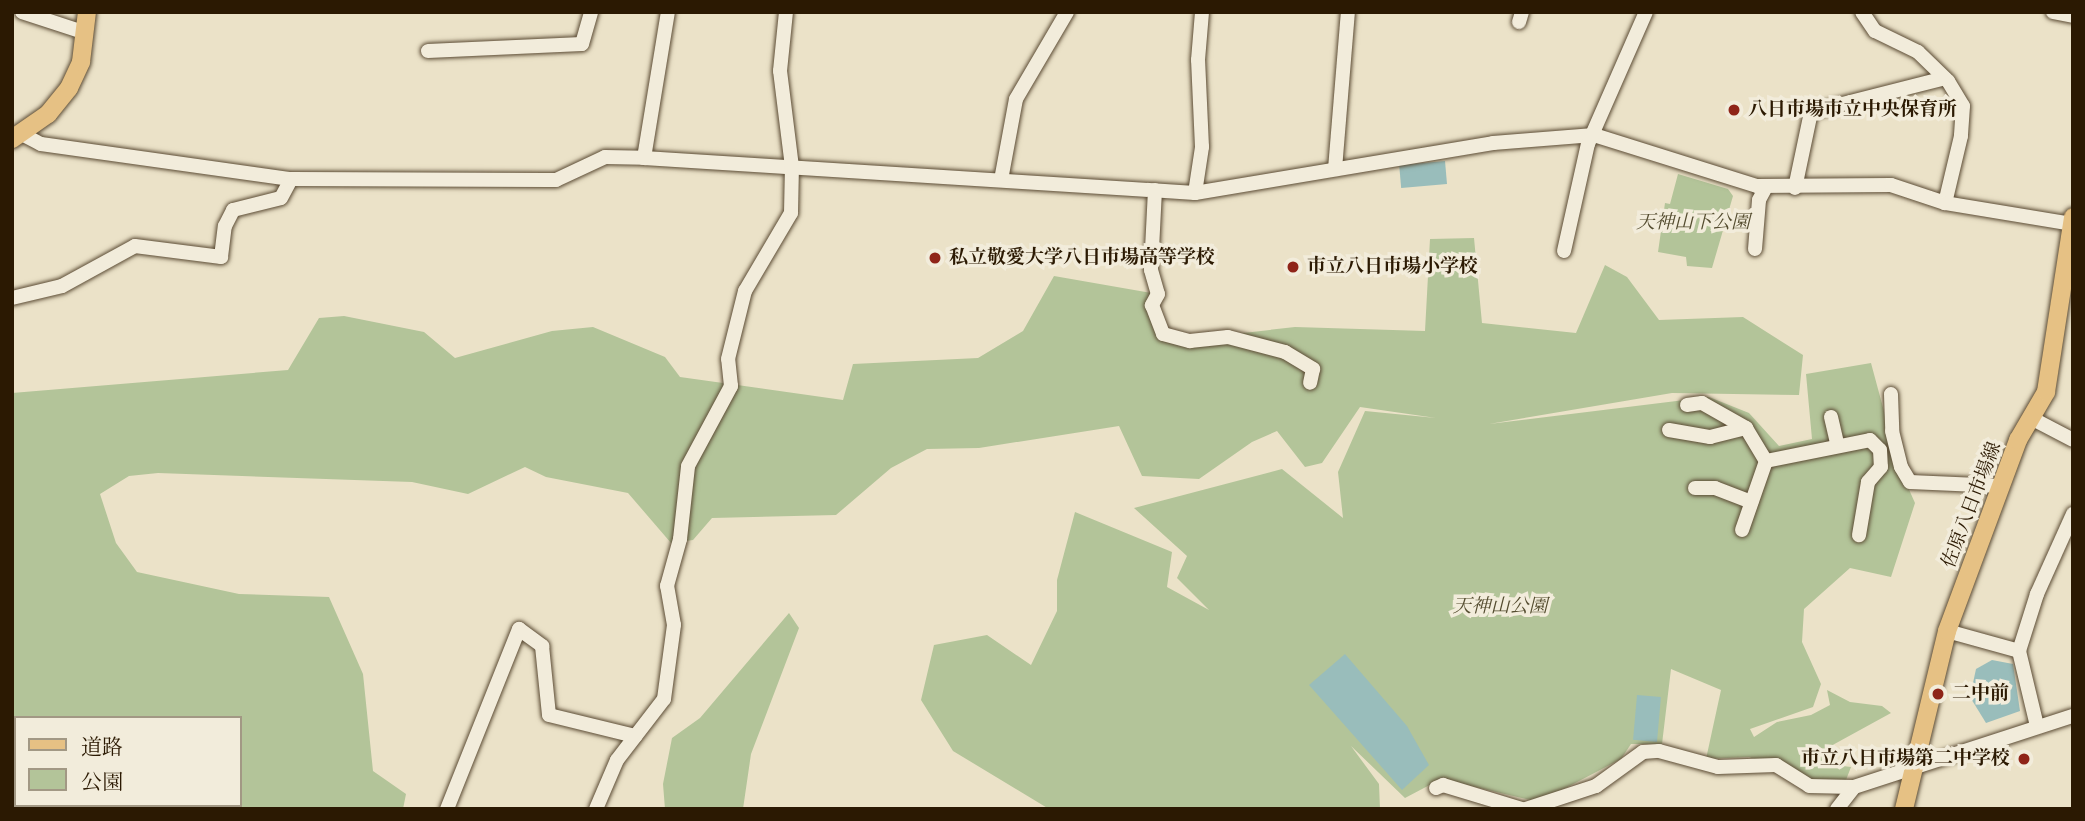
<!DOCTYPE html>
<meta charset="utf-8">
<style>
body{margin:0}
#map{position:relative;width:2085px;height:821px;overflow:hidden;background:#ebe2c8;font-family:"IM FELL French Canon","Noto Serif JP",serif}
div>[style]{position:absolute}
.green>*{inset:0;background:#b3c499}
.water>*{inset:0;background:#99bdbb;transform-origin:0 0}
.roads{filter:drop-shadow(0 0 2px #5b4b34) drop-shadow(0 0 2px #5b4b34)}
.minor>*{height:14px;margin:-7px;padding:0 7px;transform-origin:7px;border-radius:7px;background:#f2ecdb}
.major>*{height:18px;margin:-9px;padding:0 9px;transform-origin:9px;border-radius:9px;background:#e6c184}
.dots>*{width:19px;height:19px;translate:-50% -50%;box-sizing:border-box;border:4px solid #f2ecdb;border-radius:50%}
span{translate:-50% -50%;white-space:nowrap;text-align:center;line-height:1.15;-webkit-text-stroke:7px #f2ecdb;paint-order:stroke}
.poi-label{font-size:19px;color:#2b1902;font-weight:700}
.left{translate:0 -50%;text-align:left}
.right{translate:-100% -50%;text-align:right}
.park-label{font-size:19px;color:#544c2f;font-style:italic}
.street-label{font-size:19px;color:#2b1902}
.frame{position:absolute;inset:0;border:14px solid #2b1902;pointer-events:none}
.legend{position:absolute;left:14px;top:716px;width:228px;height:91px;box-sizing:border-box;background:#f2ecdb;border:2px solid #a29884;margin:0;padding:9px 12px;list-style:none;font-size:21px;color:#2b1902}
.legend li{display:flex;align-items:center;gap:14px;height:35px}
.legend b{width:35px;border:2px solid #a29884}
</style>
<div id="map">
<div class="green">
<i style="clip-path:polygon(1678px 174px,1728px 189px,1733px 196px,1712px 268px,1687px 266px,1686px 257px,1658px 252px,1665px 203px,1670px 204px)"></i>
<i style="clip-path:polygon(1474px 238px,1482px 323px,1576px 333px,1605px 265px,1627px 277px,1659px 320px,1743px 317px,1803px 355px,1799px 395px,1672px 393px,1489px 424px,1709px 397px,1749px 413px,1779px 446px,1812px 439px,1806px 374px,1871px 363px,1899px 467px,1915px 503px,1891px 577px,1850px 568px,1804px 609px,1802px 642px,1821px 684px,1813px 707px,1750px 729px,1754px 737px,1777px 722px,1811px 715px,1830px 705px,1827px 690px,1850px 702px,1882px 706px,1891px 713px,1829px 747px,1835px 765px,1851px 767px,1846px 780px,1820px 783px,1749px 757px,1706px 759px,1721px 690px,1671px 669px,1662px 744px,1631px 744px,1621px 759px,1539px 802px,1441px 779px,1405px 798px,1351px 746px,1379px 784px,1380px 809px,1049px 809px,953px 751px,921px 700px,934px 645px,987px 635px,1031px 665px,1057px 611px,1057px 580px,1075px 512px,1172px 552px,1167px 587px,1209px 610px,1177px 578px,1187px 556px,1134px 508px,1282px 469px,1343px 518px,1338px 472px,1365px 411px,1436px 418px,1360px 407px,1322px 463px,1305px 467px,1277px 431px,1252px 442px,1199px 479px,1142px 476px,1119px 426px,979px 448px,927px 449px,891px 468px,836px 515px,712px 518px,693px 540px,671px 543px,628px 493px,546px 477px,525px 467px,468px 494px,412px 482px,158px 473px,129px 476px,100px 494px,116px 543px,137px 572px,239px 594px,329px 597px,363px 674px,373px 771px,406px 794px,403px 809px,143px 809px,240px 805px,240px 718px,16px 718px,12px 745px,12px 393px,288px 370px,319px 318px,344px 316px,424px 332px,455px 358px,552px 331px,593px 327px,665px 357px,680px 377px,843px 400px,853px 364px,978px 358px,1023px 331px,1054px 276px,1157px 294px,1164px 342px,1295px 327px,1425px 331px,1430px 239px)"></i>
<i style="clip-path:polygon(789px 613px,799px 628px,751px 754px,743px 809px,665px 809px,663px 784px,672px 738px,700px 718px)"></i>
</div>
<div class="water">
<i style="left:1445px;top:161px;width:23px;height:46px;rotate:85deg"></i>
<i style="clip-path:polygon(1345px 654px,1407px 726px,1429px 765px,1402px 790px,1309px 685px)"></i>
<i style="clip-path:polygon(1992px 660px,2013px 664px,2020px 711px,1986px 723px,1970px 697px,1976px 669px)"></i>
<i style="left:1637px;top:695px;width:24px;height:45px;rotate:5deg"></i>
</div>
<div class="roads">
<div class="minor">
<i style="left:22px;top:12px;width:67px;rotate:18.2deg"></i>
<i style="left:1862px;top:12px;width:23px;rotate:56deg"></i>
<i style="left:1875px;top:31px;width:48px;rotate:26deg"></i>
<i style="left:1918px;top:52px;width:42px;rotate:44deg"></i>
<i style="left:1948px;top:81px;width:29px;rotate:59deg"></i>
<i style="left:1963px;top:106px;width:30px;rotate:94deg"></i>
<i style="left:1961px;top:136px;width:69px;rotate:103.4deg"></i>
<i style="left:2053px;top:12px;width:20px;rotate:11deg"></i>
<i style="left:1519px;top:22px;width:10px;rotate:-73deg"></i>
<i style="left:428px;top:51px;width:154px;rotate:-2.6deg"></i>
<i style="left:582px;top:44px;width:33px;rotate:-74deg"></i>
<i style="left:22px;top:134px;width:21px;rotate:28deg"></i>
<i style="left:41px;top:144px;width:252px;rotate:8deg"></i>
<i style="left:291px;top:179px;width:265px;rotate:0.2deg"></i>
<i style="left:556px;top:180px;width:54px;rotate:-25.1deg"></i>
<i style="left:605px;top:157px;width:39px;rotate:1deg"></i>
<i style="left:644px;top:158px;width:552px;rotate:3.63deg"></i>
<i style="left:1195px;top:193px;width:302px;rotate:-9.5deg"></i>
<i style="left:1493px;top:143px;width:101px;rotate:-4.5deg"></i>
<i style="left:1594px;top:135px;width:171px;rotate:17.4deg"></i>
<i style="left:1757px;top:186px;width:134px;rotate:-0.4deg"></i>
<i style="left:1891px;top:185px;width:57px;rotate:18.4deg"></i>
<i style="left:1945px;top:203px;width:129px;rotate:9.4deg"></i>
<i style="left:644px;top:158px;width:148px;rotate:-80.7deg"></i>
<i style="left:1335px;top:169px;width:158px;rotate:-85.3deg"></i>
<i style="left:1001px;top:180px;width:82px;rotate:-79.5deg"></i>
<i style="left:1016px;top:99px;width:101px;rotate:-59.6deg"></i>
<i style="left:1795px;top:188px;width:78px;rotate:-78.1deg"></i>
<i style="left:1811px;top:112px;width:138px;rotate:-14.2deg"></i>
<i style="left:1155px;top:190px;width:80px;rotate:92.9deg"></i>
<i style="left:1151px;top:270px;width:25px;rotate:74deg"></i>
<i style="left:1158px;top:294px;width:13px;rotate:119deg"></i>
<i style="left:1152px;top:305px;width:31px;rotate:69deg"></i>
<i style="left:1163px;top:334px;width:28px;rotate:15deg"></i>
<i style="left:1190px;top:341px;width:38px;rotate:-6deg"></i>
<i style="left:1228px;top:337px;width:59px;rotate:14.7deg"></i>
<i style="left:1285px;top:352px;width:33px;rotate:31deg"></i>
<i style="left:1313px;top:369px;width:14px;rotate:102deg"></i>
<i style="left:1195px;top:193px;width:47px;rotate:-81.3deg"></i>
<i style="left:1202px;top:147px;width:87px;rotate:-92.6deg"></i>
<i style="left:1198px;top:60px;width:48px;rotate:-85.2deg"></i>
<i style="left:1755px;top:249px;width:49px;rotate:-85.3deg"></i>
<i style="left:1759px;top:200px;width:15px;rotate:-62deg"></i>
<i style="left:1564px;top:251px;width:110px;rotate:-77.4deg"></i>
<i style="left:1588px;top:144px;width:144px;rotate:-66.3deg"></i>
<i style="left:12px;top:298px;width:51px;rotate:-13.5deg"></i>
<i style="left:62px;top:286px;width:83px;rotate:-28.7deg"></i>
<i style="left:135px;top:246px;width:87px;rotate:7.3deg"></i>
<i style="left:221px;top:257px;width:31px;rotate:-83deg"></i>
<i style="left:225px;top:226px;width:18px;rotate:-63deg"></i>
<i style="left:233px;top:210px;width:49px;rotate:-14deg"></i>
<i style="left:281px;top:198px;width:21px;rotate:-62deg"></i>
<i style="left:1891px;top:394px;width:37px;rotate:88deg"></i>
<i style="left:1892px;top:431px;width:37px;rotate:76deg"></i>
<i style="left:1901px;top:467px;width:17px;rotate:59deg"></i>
<i style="left:1910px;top:482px;width:91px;rotate:2.5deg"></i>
<i style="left:1687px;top:405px;width:15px;rotate:-8deg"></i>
<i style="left:1702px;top:403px;width:51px;rotate:29.6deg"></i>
<i style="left:1746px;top:428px;width:39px;rotate:59deg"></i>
<i style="left:1831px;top:417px;width:28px;rotate:77deg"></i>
<i style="left:2031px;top:418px;width:47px;rotate:27.6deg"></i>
<i style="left:1669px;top:430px;width:42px;rotate:9.7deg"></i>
<i style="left:1710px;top:437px;width:37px;rotate:-14deg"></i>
<i style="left:1766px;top:461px;width:106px;rotate:-11.4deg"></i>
<i style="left:1870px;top:440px;width:14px;rotate:45deg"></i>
<i style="left:1880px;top:450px;width:17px;rotate:87deg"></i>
<i style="left:1881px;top:467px;width:20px;rotate:131deg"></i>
<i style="left:1868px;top:482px;width:54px;rotate:99.6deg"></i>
<i style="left:1695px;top:488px;width:20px"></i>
<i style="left:1715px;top:488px;width:39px;rotate:21deg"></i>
<i style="left:1742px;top:530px;width:73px;rotate:-70.8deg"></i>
<i style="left:1947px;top:631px;width:75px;rotate:15.5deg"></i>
<i style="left:2037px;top:726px;width:77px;rotate:-103.5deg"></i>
<i style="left:2019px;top:651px;width:60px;rotate:-72.5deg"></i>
<i style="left:2037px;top:594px;width:88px;rotate:-65.8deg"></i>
<i style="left:1436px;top:788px;width:8px;rotate:-23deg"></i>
<i style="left:1443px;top:785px;width:83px;rotate:16.9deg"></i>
<i style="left:447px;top:809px;width:194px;rotate:-68.2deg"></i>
<i style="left:519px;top:629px;width:29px;rotate:36deg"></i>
<i style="left:542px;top:646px;width:69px;rotate:84.2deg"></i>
<i style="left:549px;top:715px;width:89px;rotate:13.7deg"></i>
<i style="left:596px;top:809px;width:53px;rotate:-66.8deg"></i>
<i style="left:617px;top:760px;width:77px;rotate:-52.4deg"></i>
<i style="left:664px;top:699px;width:75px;rotate:-82.3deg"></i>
<i style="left:674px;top:625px;width:40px;rotate:-100deg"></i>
<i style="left:667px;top:586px;width:49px;rotate:-74.5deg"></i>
<i style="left:680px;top:539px;width:73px;rotate:-83.7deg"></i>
<i style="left:688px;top:466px;width:91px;rotate:-61.7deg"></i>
<i style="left:731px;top:386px;width:27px;rotate:-96deg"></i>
<i style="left:728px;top:359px;width:70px;rotate:-76deg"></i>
<i style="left:745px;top:291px;width:91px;rotate:-59.5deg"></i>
<i style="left:791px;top:213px;width:46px;rotate:-88.8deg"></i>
<i style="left:792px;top:167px;width:97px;rotate:-97.1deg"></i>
<i style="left:780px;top:71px;width:59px;rotate:-84.2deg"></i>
<i style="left:1526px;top:809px;width:74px;rotate:-18.2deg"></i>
<i style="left:1596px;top:786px;width:58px;rotate:-35.9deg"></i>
<i style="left:1643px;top:752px;width:16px;rotate:-4deg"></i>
<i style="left:1659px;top:751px;width:61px;rotate:15.2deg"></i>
<i style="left:1718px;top:767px;width:58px;rotate:-2deg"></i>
<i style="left:1776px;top:765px;width:39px;rotate:32deg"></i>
<i style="left:1809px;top:786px;width:45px;rotate:1.3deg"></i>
<i style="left:1854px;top:787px;width:230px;rotate:-18deg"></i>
<i style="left:1837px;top:809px;width:28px;rotate:-52deg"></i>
</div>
<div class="major">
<i style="left:12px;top:139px;width:44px;rotate:-34.8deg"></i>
<i style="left:48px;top:114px;width:33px;rotate:-51deg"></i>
<i style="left:69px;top:88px;width:29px;rotate:-65deg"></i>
<i style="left:81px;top:62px;width:50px;rotate:-83.2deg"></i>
<i style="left:1904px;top:809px;width:183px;rotate:-76.4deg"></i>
<i style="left:1947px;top:631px;width:204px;rotate:-69.6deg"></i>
<i style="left:2018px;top:440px;width:56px;rotate:-59.7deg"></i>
<i style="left:2046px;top:392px;width:177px;rotate:-81.2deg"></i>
</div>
</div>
<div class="dots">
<i style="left:1734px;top:110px;background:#8f2418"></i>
<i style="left:935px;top:258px;background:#8f2418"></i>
<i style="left:1293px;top:267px;background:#8f2418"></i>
<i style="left:1938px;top:694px;background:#8f2418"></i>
<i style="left:2024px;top:759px;background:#8f2418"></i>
</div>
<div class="poi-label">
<span class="left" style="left:1748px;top:110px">八日市場市立中央保育所</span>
<span class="left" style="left:949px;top:258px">私立敬愛大学八日市場高等学校</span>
<span class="left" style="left:1307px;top:267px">市立八日市場小学校</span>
<span class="left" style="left:1952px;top:694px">二中前</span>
<span class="right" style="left:2010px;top:759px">市立八日市場第二中学校</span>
</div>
<div class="park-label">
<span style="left:1693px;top:223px">天神山下公園</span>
<span style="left:1500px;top:607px">天神山公園</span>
</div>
<div class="street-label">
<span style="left:1972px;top:505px;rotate:-69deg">佐原八日市場線</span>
</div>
<div class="frame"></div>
<ul class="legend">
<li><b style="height:9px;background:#e6c184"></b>道路</li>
<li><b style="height:19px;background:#b3c499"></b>公園</li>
</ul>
</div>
